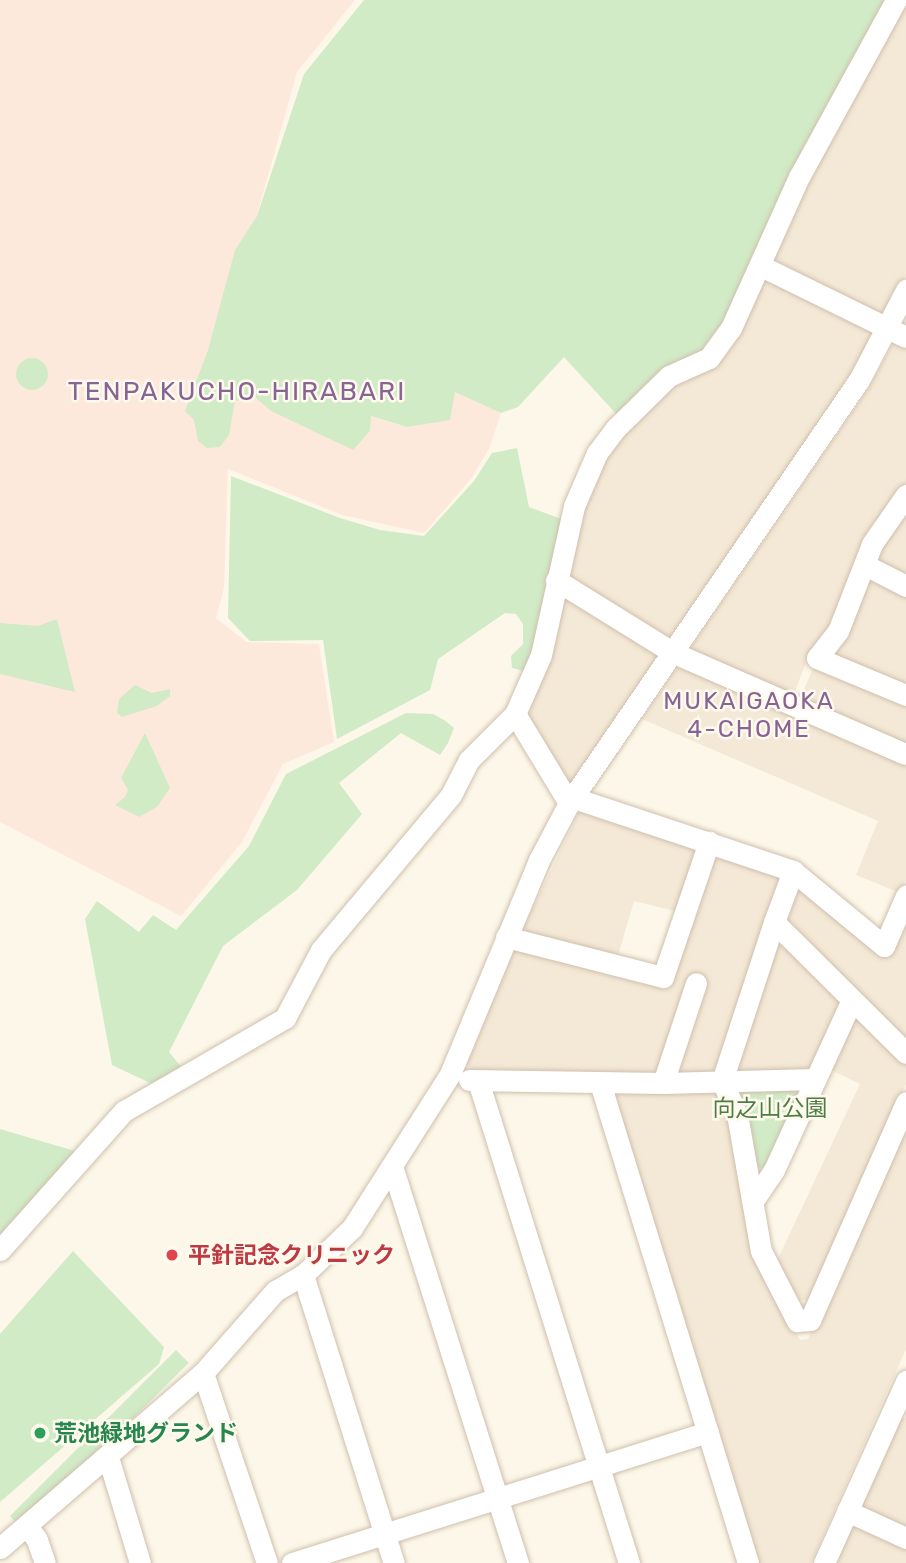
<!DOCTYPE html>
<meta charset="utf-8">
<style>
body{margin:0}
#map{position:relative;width:906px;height:1563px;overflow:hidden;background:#fcf7e8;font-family:Rubik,"Noto Sans JP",sans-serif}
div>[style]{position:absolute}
.residential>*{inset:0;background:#f4e9d6}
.commercial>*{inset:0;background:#fde9dc}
.green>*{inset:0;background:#d1ebc6;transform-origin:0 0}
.round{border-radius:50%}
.roads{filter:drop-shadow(0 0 2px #cfbfad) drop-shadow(0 0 2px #cfbfad)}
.minor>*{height:21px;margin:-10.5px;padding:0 10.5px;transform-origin:10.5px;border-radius:10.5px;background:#fff}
.dots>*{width:19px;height:19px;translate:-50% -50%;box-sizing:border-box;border:4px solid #fffaee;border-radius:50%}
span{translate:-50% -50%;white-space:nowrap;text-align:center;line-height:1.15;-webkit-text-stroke:5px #fffaee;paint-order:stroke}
.park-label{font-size:23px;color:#4e7d43}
.health-label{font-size:23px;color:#be3a42;font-weight:700}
.left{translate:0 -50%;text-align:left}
.leisure-label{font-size:23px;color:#27864d;font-weight:700}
.neighbourhood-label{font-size:24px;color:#886393;letter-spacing:2px}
.quarter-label{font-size:26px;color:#886393;letter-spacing:2px}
</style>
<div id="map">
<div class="residential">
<i style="clip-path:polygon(906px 0,906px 275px,887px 311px,876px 315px,776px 268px,771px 258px,805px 179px)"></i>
<i style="clip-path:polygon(772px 276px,871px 326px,875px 337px,674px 639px,663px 642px,571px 583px,564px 570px,580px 508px,603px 456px,761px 281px)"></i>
<i style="clip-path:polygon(901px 341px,906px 344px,906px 483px,866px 541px,832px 627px,806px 663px,793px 696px,695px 656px,692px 646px,869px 388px,892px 345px)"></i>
<i style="clip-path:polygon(906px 506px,906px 579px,881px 566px,875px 555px)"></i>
<i style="clip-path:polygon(874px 576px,906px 593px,906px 688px,835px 658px,832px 649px,866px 579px)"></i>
<i style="clip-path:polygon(560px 594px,654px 648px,659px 660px,576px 782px,562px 782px,526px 715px)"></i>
<i style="clip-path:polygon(687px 666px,906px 761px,906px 880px,900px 893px,856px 875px,878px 821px,642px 719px,676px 669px)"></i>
<i style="clip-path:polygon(814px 666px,906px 701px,906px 747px,800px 699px)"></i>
<i style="clip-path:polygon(586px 809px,695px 844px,699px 852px,679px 912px,634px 901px,617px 959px,529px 936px,524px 927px,579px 812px)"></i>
<i style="clip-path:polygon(720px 852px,778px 871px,783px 881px,719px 1067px,710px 1074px,673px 1076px,663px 1065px,648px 1077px,474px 1074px,467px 1063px,514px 951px,523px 947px,667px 984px,710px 856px)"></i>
<i style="clip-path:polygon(806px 889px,887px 956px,906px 912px,906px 1042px,782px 919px,791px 893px)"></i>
<i style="clip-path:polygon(785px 945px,842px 999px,814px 1072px,742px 1076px,734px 1064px,771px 949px)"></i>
<i style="clip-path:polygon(860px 1018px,906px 1063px,906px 1084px,810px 1299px,795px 1301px,776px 1263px,860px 1084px,825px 1067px,846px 1020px)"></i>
<i style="clip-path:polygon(621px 1090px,718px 1092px,733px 1123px,754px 1253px,800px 1340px,808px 1339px,906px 1118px,906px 1349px,811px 1563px,757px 1563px,613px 1102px)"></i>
<i style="clip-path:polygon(906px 1418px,906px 1530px,864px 1511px,860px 1502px,896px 1421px)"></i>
<i style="clip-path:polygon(859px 1522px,906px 1544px,906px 1563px,833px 1563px,850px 1525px)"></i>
</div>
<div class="commercial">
<i style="clip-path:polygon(0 0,355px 0,297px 72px,257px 215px,370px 416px,407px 427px,455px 391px,501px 413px,490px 447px,471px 479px,424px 533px,342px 515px,228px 469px,224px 588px,216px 618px,246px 642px,319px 644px,334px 742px,283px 764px,242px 842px,181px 916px,0 822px)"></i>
</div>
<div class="green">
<i style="clip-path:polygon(364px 0,888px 0,726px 322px,705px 353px,619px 417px,564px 357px,518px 407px,501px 413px,455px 392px,450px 420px,407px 427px,371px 416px,370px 431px,353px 450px,271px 411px,255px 397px,235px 401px,229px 435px,220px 447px,207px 448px,198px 441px,194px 420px,185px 411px,208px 350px,235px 250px,257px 216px,304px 74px)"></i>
<i class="round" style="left:16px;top:358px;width:32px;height:32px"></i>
<i style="clip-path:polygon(517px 448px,529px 507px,564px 520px,535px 654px,524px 671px,512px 668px,511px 656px,523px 644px,523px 624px,516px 614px,505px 613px,438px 659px,430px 690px,337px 739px,323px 640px,250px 641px,228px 618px,231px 476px,340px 518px,380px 530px,424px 536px,474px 481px,492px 453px)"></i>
<i style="clip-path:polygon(57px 619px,75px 692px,0 674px,0 623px,38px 626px)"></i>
<i style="clip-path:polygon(135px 685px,152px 693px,170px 689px,170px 696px,157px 706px,122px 717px,117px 713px,119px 699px)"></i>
<i style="clip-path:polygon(406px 713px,433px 714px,444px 720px,454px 728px,448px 743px,440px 755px,401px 733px,339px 783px,362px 814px,297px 890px,223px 946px,169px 1052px,187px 1074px,150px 1083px,112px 1065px,85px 919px,97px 901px,139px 932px,153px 915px,176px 930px,249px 846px,286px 774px)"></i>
<i style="clip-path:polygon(145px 733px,170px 788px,157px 807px,139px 817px,115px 805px,125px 797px,128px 790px,121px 778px)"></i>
<i style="clip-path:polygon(743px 1084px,795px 1084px,803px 1095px,770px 1169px,754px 1167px,736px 1096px)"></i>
<i style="clip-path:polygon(0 1129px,75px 1151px,0 1241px)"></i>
<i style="clip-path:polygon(73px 1251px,164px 1347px,159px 1364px,0 1502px,0 1334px)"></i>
<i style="left:176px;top:1350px;width:18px;height:235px;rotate:45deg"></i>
</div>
<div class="roads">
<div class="minor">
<i style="left:761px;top:266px;width:161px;rotate:26.1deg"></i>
<i style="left:906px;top:495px;width:60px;rotate:124.8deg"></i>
<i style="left:872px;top:544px;width:93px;rotate:111.3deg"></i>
<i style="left:838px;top:631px;width:34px;rotate:128deg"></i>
<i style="left:817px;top:658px;width:96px;rotate:22.6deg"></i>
<i style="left:865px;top:565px;width:46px;rotate:27.1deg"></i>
<i style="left:556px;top:580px;width:137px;rotate:31.8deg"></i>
<i style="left:672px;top:652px;width:255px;rotate:23.6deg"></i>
<i style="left:574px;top:798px;width:231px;rotate:18.4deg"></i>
<i style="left:793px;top:871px;width:54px;rotate:110.4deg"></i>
<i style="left:774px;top:922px;width:186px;rotate:44.8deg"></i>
<i style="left:569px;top:803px;width:104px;rotate:-121.2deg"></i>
<i style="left:515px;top:714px;width:64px;rotate:-66.2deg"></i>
<i style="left:541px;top:655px;width:153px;rotate:-77.5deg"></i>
<i style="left:574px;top:506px;width:58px;rotate:-66.5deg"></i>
<i style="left:597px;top:453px;width:31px;rotate:-53deg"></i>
<i style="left:616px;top:428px;width:74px;rotate:-44.5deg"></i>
<i style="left:669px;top:376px;width:44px;rotate:-24.2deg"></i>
<i style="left:709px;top:358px;width:37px;rotate:-54deg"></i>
<i style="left:731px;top:328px;width:166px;rotate:-65.8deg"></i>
<i style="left:799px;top:177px;width:202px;rotate:-61.3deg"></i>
<i style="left:793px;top:871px;width:118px;rotate:39.5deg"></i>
<i style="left:884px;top:946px;width:55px;rotate:-66.3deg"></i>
<i style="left:774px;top:922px;width:167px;rotate:108.1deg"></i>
<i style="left:722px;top:1081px;width:36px;rotate:66deg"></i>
<i style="left:737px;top:1114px;width:139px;rotate:80.1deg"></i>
<i style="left:761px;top:1251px;width:79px;rotate:62.8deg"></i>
<i style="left:797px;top:1321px;width:13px;rotate:-4deg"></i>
<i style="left:810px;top:1320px;width:238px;rotate:-66.2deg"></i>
<i style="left:506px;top:937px;width:162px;rotate:14.3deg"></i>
<i style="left:663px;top:977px;width:143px;rotate:-71.2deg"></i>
<i style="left:469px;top:1080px;width:194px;rotate:0.9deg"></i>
<i style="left:663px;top:1083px;width:152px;rotate:-1.5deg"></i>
<i style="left:600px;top:1083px;width:502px;rotate:72.86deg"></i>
<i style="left:663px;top:1083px;width:105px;rotate:-71.7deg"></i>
<i style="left:479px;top:1084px;width:502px;rotate:72.61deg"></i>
<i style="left:392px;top:1166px;width:417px;rotate:72.4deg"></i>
<i style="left:753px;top:1201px;width:37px;rotate:-56deg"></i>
<i style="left:774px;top:1170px;width:187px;rotate:-65.4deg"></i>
<i style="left:0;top:1250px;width:186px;rotate:-48.3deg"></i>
<i style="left:124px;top:1111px;width:186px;rotate:-30deg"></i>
<i style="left:285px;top:1018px;width:77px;rotate:-62.1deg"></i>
<i style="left:321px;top:950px;width:202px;rotate:-50deg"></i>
<i style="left:451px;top:795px;width:39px;rotate:-63deg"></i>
<i style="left:469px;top:760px;width:65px;rotate:-45deg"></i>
<i style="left:303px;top:1275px;width:302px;rotate:72.5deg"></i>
<i style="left:203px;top:1373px;width:200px;rotate:71.4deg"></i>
<i style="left:108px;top:1457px;width:111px;rotate:73.2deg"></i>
<i style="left:847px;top:1511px;width:65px;rotate:24.6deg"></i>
<i style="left:27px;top:1526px;width:17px;rotate:54deg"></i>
<i style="left:37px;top:1540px;width:24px;rotate:71deg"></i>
<i style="left:0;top:1548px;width:268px;rotate:-40.8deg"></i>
<i style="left:203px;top:1373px;width:109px;rotate:-48.7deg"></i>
<i style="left:275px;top:1291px;width:32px;rotate:-30deg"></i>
<i style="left:303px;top:1275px;width:68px;rotate:-43.8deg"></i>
<i style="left:352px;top:1228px;width:183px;rotate:-57.5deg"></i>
<i style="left:450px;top:1074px;width:232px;rotate:-67.4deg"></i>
<i style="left:539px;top:860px;width:64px;rotate:-62.2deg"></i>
<i style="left:569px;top:803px;width:513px;rotate:-55.57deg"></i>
<i style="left:859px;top:380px;width:102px;rotate:-62.4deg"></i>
<i style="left:292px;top:1563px;width:436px;rotate:-17.5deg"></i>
<i style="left:824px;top:1563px;width:200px;rotate:-65.7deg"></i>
</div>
</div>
<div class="dots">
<i style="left:172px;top:1255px;background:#e0444e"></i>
<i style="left:40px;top:1433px;background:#2e9e5b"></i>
</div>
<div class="park-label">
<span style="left:770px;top:1108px">向之山公園</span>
</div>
<div class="health-label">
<span class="left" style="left:188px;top:1255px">平針記念クリニック</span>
</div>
<div class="leisure-label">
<span class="left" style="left:54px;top:1433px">荒池緑地グランド</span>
</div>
<div class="neighbourhood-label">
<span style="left:749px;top:716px">MUKAIGAOKA<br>4-CHOME</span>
</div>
<div class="quarter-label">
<span style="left:237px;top:392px">TENPAKUCHO-HIRABARI</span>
</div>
</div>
